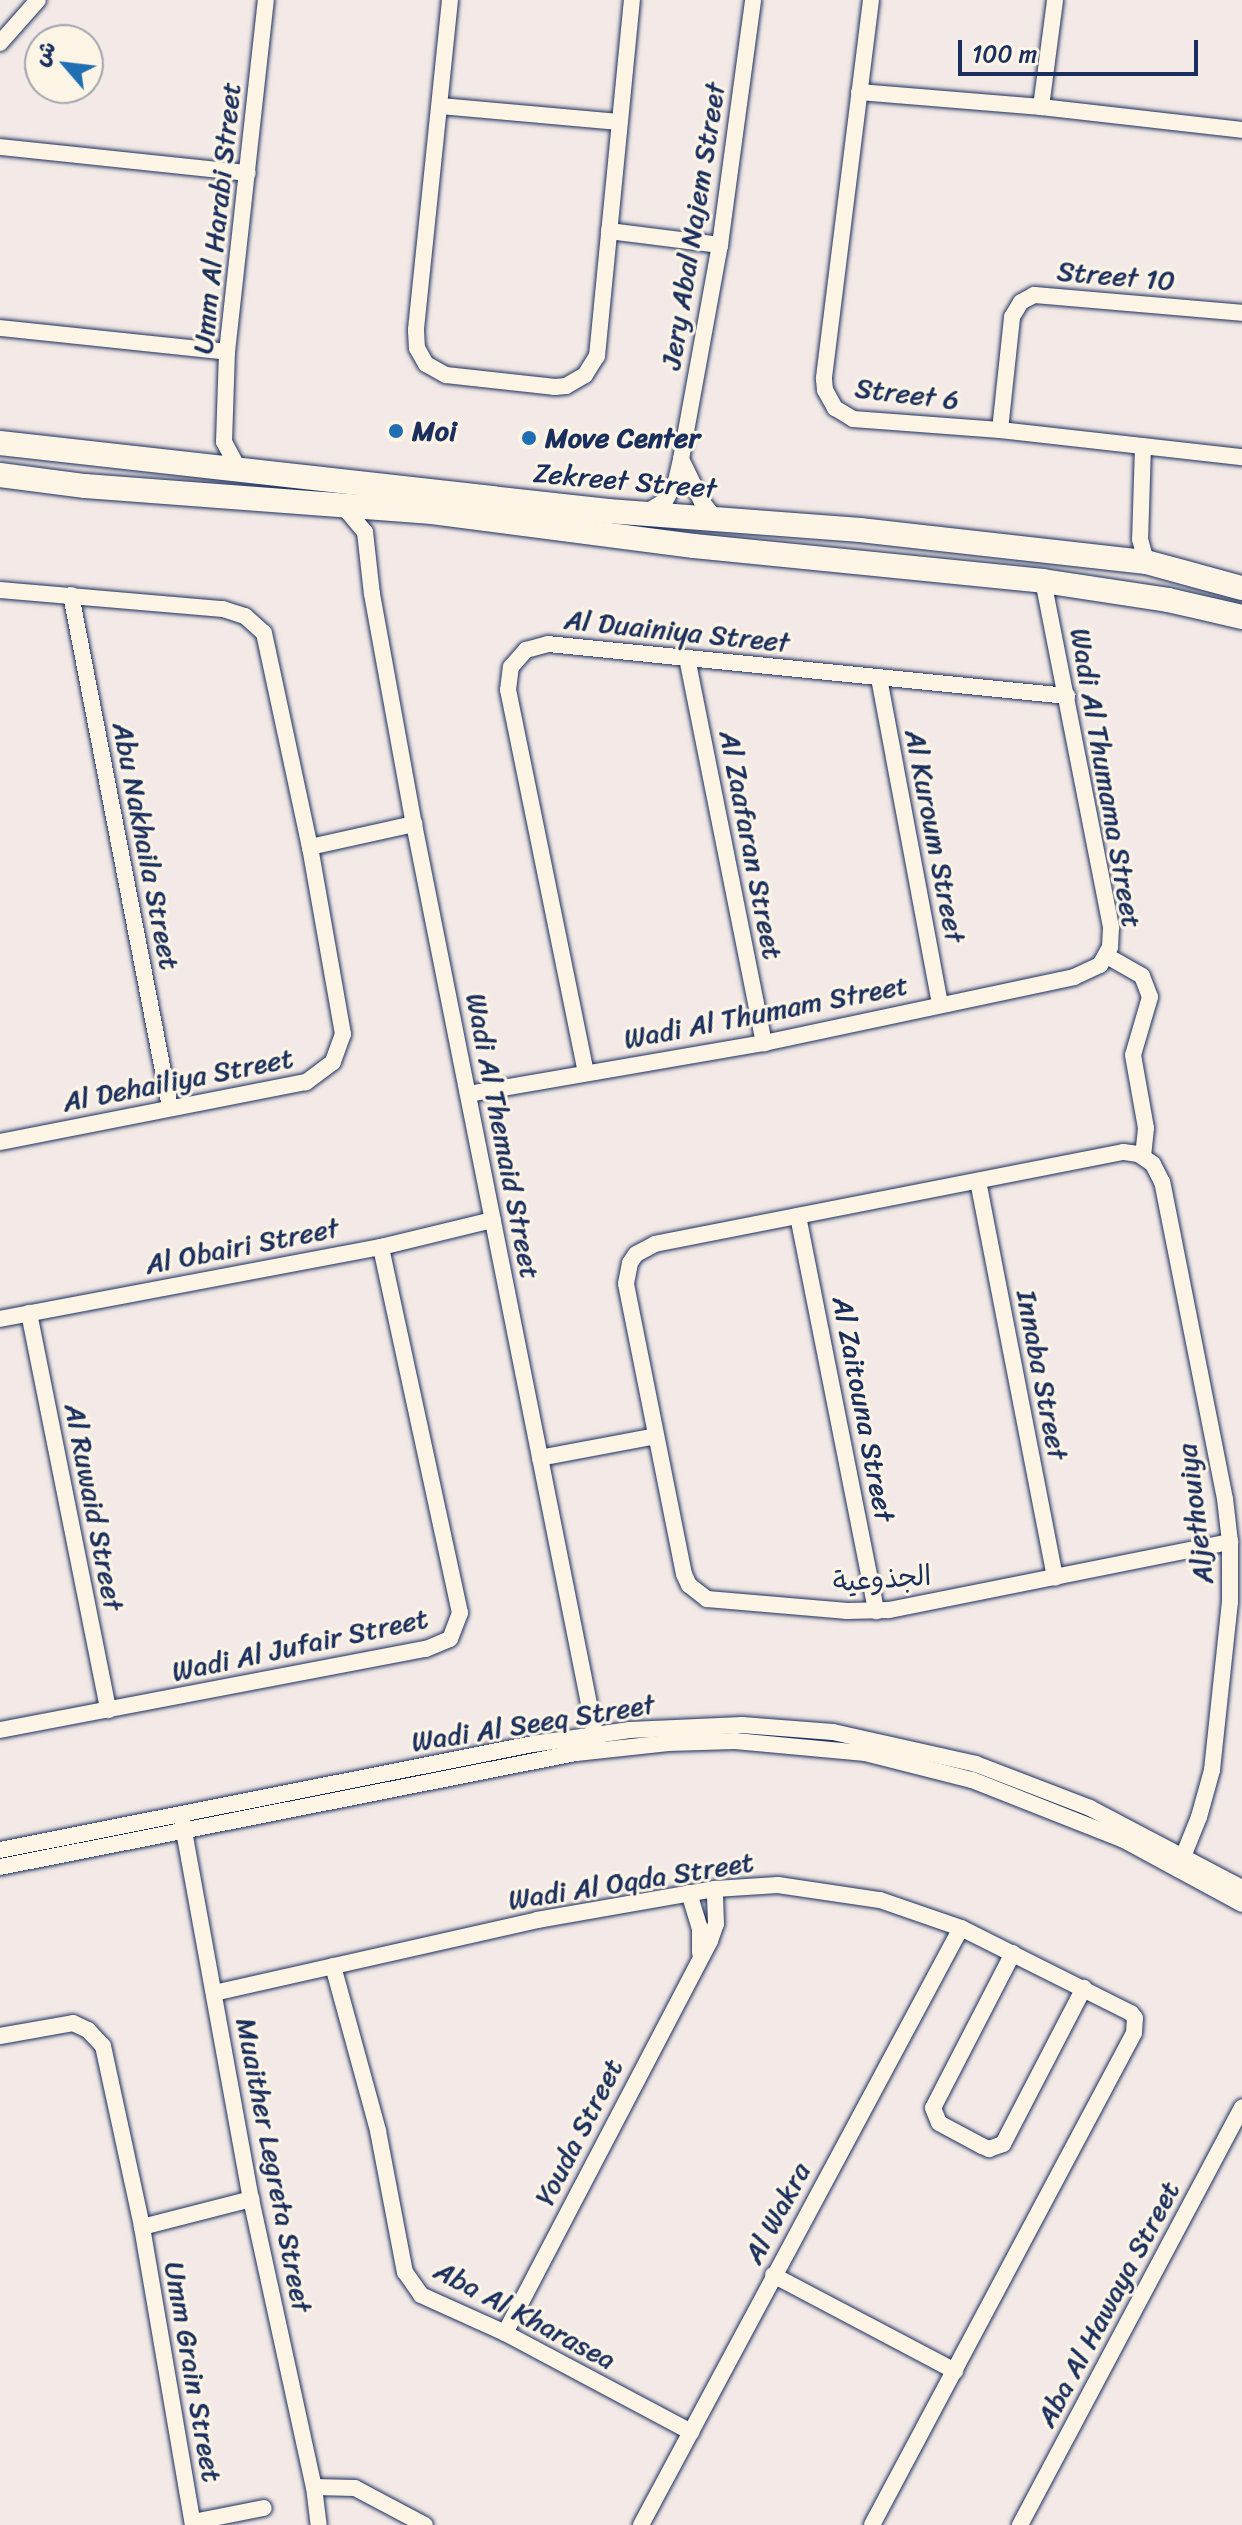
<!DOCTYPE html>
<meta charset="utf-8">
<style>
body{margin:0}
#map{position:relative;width:1242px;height:2525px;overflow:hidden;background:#f3eae7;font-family:Sriracha,"Playpen Sans Arabic",sans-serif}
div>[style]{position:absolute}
.roads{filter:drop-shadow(0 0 2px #1b2f5e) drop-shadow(0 0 2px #1b2f5e)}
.street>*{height:16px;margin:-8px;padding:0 8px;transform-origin:8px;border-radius:8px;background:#fcf5e5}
.secondary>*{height:24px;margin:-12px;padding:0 12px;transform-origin:12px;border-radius:12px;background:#fcf5e5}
.dots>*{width:22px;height:22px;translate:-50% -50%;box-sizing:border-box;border:4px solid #fcf5e5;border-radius:50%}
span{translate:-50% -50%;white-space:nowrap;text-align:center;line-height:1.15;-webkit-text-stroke:6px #fcf5e5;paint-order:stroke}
.street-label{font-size:28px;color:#1b2f5e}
.poi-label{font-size:28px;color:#1b2f5e;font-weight:700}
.left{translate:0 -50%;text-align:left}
.north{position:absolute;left:24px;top:24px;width:80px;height:80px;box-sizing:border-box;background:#fcf5e5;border:2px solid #a2a6af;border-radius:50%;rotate:298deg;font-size:22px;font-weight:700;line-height:32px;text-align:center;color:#1b2f5e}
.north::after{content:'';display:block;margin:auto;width:28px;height:36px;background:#1f6fb2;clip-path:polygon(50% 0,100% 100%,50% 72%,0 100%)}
.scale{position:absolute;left:958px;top:40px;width:240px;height:36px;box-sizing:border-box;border:4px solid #1b2f5e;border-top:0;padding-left:10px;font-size:24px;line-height:28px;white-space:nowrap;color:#1b2f5e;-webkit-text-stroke:6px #fcf5e5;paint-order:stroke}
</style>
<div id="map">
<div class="roads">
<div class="street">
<i style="left:450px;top:0;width:332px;rotate:95.9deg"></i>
<i style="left:416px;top:330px;width:18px;rotate:87deg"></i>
<i style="left:417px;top:348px;width:18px;rotate:61deg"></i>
<i style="left:426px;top:364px;width:23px;rotate:29deg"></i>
<i style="left:446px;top:375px;width:110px;rotate:6.3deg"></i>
<i style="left:555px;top:387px;width:11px;rotate:-5deg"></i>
<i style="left:566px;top:386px;width:22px;rotate:-30deg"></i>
<i style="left:585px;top:375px;width:22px;rotate:-58deg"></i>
<i style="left:597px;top:356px;width:358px;rotate:-84.4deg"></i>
<i style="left:871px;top:0;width:382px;rotate:97.1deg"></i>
<i style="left:824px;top:379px;width:11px;rotate:85deg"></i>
<i style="left:825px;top:390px;width:21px;rotate:61deg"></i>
<i style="left:835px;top:408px;width:21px;rotate:31deg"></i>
<i style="left:853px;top:419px;width:147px;rotate:4.3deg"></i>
<i style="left:1000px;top:430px;width:244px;rotate:6.4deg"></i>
<i style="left:0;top:43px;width:57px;rotate:-48.5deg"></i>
<i style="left:859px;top:92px;width:183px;rotate:4.7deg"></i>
<i style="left:1041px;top:107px;width:202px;rotate:6.5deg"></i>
<i style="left:440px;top:106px;width:180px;rotate:5.1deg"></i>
<i style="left:1041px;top:107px;width:108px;rotate:-82.5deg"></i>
<i style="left:0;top:147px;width:249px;rotate:6deg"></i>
<i style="left:609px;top:231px;width:112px;rotate:7.2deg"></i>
<i style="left:0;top:328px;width:228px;rotate:6deg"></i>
<i style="left:1000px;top:430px;width:114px;rotate:-83.9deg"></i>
<i style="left:1012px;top:317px;width:17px;rotate:-59deg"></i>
<i style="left:1021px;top:302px;width:15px;rotate:-28deg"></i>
<i style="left:1034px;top:295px;width:209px;rotate:4.9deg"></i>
<i style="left:1143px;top:446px;width:93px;rotate:91.8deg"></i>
<i style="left:1140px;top:539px;width:24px;rotate:75deg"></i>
<i style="left:681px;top:459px;width:48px;rotate:64deg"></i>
<i style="left:702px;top:502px;width:21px;rotate:51deg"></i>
<i style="left:239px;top:470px;width:32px;rotate:-118deg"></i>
<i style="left:224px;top:442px;width:90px;rotate:-88.1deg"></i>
<i style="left:227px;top:352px;width:354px;rotate:-83.7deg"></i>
<i style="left:344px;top:507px;width:33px;rotate:50deg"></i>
<i style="left:365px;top:532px;width:62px;rotate:83.6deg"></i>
<i style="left:372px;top:594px;width:234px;rotate:79.7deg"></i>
<i style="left:414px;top:824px;width:938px;rotate:78.75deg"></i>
<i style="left:645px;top:513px;width:23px;rotate:-31deg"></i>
<i style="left:665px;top:501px;width:23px;rotate:-61deg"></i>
<i style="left:676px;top:481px;width:23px;rotate:-77deg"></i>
<i style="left:681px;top:459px;width:218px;rotate:-79.7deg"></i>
<i style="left:720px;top:245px;width:247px;rotate:-82.3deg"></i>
<i style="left:0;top:590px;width:224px;rotate:4.9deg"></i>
<i style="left:223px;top:609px;width:23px;rotate:18deg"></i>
<i style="left:245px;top:616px;width:25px;rotate:42deg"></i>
<i style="left:264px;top:633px;width:219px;rotate:77.9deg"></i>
<i style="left:310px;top:847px;width:190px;rotate:80deg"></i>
<i style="left:343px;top:1034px;width:30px;rotate:110deg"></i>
<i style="left:333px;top:1062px;width:34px;rotate:143deg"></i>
<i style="left:306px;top:1082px;width:312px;rotate:168.9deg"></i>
<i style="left:71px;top:595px;width:521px;rotate:79.06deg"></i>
<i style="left:687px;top:658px;width:393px;rotate:78.7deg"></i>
<i style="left:879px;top:678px;width:332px;rotate:79.4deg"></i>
<i style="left:310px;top:847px;width:107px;rotate:-12.5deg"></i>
<i style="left:1107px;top:956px;width:40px;rotate:29.7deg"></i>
<i style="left:1142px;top:976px;width:22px;rotate:69deg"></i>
<i style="left:1150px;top:997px;width:60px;rotate:106.3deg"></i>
<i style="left:1133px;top:1055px;width:74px;rotate:79.9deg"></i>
<i style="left:1146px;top:1128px;width:28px;rotate:96deg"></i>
<i style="left:586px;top:1073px;width:391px;rotate:-101.5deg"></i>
<i style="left:508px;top:690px;width:23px;rotate:-83deg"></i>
<i style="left:511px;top:667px;width:23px;rotate:-49deg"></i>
<i style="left:526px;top:650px;width:23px;rotate:-15deg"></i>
<i style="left:548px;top:644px;width:522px;rotate:5.72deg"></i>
<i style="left:468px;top:1094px;width:300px;rotate:-9.8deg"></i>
<i style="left:764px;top:1043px;width:317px;rotate:-12deg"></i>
<i style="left:1074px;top:977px;width:29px;rotate:-25deg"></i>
<i style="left:1100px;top:965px;width:21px;rotate:-61deg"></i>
<i style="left:1110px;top:947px;width:20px;rotate:-87deg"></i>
<i style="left:1111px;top:927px;width:353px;rotate:-101.1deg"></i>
<i style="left:978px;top:1181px;width:404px;rotate:79deg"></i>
<i style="left:798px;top:1216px;width:403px;rotate:78.8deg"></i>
<i style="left:29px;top:1313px;width:405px;rotate:78.7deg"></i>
<i style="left:0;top:1319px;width:388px;rotate:-10.7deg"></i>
<i style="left:381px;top:1247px;width:115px;rotate:-13.6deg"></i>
<i style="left:540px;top:1458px;width:118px;rotate:-10.7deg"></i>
<i style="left:0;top:1730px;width:434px;rotate:-10.8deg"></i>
<i style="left:426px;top:1649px;width:26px;rotate:-23deg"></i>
<i style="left:450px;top:1639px;width:28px;rotate:-69deg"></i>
<i style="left:460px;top:1613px;width:374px;rotate:-102.2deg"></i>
<i style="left:182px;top:1820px;width:385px;rotate:79.7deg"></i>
<i style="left:251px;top:2199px;width:295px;rotate:77.7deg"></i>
<i style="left:314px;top:2487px;width:38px;rotate:83deg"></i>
<i style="left:0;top:1850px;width:543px;rotate:-11.25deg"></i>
<i style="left:533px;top:1744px;width:98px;rotate:-8.2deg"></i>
<i style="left:630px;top:1730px;width:112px;rotate:-2.6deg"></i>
<i style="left:742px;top:1725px;width:91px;rotate:4.4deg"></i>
<i style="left:833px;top:1732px;width:147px;rotate:12.6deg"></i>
<i style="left:976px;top:1764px;width:122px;rotate:21.1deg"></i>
<i style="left:1090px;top:1808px;width:172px;rotate:27.8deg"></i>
<i style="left:0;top:1867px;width:587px;rotate:-11.2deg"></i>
<i style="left:576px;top:1753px;width:93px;rotate:-6.2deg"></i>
<i style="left:668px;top:1743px;width:67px;rotate:-1.7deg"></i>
<i style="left:735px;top:1741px;width:131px;rotate:5.3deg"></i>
<i style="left:865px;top:1753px;width:110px;rotate:14.2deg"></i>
<i style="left:972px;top:1780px;width:161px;rotate:21.5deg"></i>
<i style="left:1122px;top:1839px;width:136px;rotate:28.4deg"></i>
<i style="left:1178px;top:1869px;width:56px;rotate:-68deg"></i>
<i style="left:1199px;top:1817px;width:49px;rotate:-74.5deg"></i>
<i style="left:1212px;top:1770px;width:169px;rotate:-83.9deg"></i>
<i style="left:1230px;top:1602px;width:60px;rotate:-90deg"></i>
<i style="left:1230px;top:1542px;width:43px;rotate:-96.6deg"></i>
<i style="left:1225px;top:1499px;width:323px;rotate:-101.2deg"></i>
<i style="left:1162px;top:1182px;width:20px;rotate:-117deg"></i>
<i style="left:1153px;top:1164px;width:18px;rotate:-146deg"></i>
<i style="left:1138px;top:1154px;width:15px;rotate:-172deg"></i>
<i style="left:1123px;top:1152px;width:477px;rotate:168.9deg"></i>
<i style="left:655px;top:1244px;width:21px;rotate:152deg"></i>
<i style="left:636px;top:1254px;width:11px;rotate:124deg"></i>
<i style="left:630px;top:1263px;width:21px;rotate:101deg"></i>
<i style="left:626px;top:1284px;width:296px;rotate:78.7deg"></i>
<i style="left:684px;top:1574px;width:12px;rotate:66deg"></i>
<i style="left:689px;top:1585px;width:23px;rotate:38deg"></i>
<i style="left:707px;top:1599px;width:141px;rotate:4.9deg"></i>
<i style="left:847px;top:1611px;width:42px;rotate:-1.4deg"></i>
<i style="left:889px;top:1610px;width:348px;rotate:-11.3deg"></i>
<i style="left:689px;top:1893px;width:37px;rotate:73deg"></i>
<i style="left:700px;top:1928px;width:25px;rotate:90deg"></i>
<i style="left:1013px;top:1953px;width:174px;rotate:117.3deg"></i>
<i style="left:933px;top:2108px;width:16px;rotate:68deg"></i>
<i style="left:939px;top:2123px;width:49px;rotate:28.1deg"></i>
<i style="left:982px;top:2146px;width:8px;rotate:23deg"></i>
<i style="left:989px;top:2149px;width:15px;rotate:-20deg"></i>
<i style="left:1003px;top:2144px;width:176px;rotate:-62.6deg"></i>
<i style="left:333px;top:1966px;width:171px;rotate:74.7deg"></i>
<i style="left:378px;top:2131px;width:144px;rotate:79.2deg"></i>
<i style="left:405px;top:2272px;width:28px;rotate:55deg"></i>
<i style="left:421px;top:2295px;width:92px;rotate:24.3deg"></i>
<i style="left:505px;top:2333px;width:211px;rotate:28deg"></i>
<i style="left:214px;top:1993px;width:331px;rotate:-12.7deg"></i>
<i style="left:537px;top:1920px;width:181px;rotate:-9.9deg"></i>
<i style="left:715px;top:1889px;width:63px;rotate:-3.6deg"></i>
<i style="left:778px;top:1885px;width:103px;rotate:8.4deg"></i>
<i style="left:880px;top:1900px;width:86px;rotate:19.1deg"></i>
<i style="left:961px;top:1928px;width:190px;rotate:26.6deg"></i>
<i style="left:1131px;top:2013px;width:6px;rotate:51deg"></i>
<i style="left:1135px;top:2018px;width:15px;rotate:94deg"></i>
<i style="left:1134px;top:2033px;width:557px;rotate:118.04deg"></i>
<i style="left:0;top:2036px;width:74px;rotate:-10.1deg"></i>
<i style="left:73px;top:2023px;width:17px;rotate:25deg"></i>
<i style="left:88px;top:2030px;width:22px;rotate:47deg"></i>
<i style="left:103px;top:2046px;width:185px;rotate:77.8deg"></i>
<i style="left:142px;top:2227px;width:302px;rotate:80.3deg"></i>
<i style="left:142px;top:2227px;width:113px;rotate:-14.4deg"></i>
<i style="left:773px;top:2275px;width:206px;rotate:27.8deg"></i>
<i style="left:505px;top:2333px;width:442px;rotate:-62.4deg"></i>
<i style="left:710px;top:1941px;width:18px;rotate:-71deg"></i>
<i style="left:716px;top:1924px;width:35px;rotate:-92deg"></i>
<i style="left:314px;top:2487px;width:41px;rotate:1.4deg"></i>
<i style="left:355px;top:2488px;width:79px;rotate:27.9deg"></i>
<i style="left:193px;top:2522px;width:72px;rotate:-11.2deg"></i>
<i style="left:641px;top:2525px;width:677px;rotate:-61.81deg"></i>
<i style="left:1020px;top:2525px;width:473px;rotate:-62deg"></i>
</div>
<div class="secondary">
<i style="left:0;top:443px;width:612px;rotate:6.38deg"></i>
<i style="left:608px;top:511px;width:253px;rotate:4.3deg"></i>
<i style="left:860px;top:530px;width:288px;rotate:6.4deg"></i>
<i style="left:1146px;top:562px;width:99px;rotate:15.2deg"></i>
<i style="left:0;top:475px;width:86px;rotate:7.4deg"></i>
<i style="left:85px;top:486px;width:348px;rotate:4.3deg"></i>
<i style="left:432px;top:512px;width:264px;rotate:7.4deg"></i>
<i style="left:694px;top:546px;width:351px;rotate:5.7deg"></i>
<i style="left:1043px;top:581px;width:126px;rotate:8.6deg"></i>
<i style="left:1168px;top:600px;width:76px;rotate:12.9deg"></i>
</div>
</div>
<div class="dots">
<i style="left:396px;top:431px;background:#1f6fb2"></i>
<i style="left:529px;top:438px;background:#1f6fb2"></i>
</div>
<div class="street-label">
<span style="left:217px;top:218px;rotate:-84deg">Umm Al Harabi Street</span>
<span style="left:693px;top:226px;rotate:-81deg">Jery Abal Najem Street</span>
<span style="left:1116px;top:276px;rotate:5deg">Street 10</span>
<span style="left:907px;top:394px;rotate:7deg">Street 6</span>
<span style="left:625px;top:481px;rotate:5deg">Zekreet Street</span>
<span style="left:677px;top:631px;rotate:6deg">Al Duainiya Street</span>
<span style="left:1106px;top:778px;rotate:80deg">Wadi Al Thumama Street</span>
<span style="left:935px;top:836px;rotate:79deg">Al Kuroum Street</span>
<span style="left:751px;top:845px;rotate:79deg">Al Zaafaran Street</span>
<span style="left:146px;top:846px;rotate:79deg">Abu Nakhaila Street</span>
<span style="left:766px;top:1012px;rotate:-11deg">Wadi Al Thumam Street</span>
<span style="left:178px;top:1080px;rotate:-11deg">Al Dehailiya Street</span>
<span style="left:503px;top:1136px;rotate:79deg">Wadi Al Themaid Street</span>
<span style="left:242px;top:1246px;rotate:-11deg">Al Obairi Street</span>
<span style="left:1042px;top:1375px;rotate:79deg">Innaba Street</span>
<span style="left:863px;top:1409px;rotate:79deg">Al Zaitouna Street</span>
<span style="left:94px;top:1507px;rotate:79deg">Al Ruwaid Street</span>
<span style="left:1195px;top:1514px;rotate:-97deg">Aljethouiya</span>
<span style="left:882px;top:1579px;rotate:-4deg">الجذوعية</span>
<span style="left:300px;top:1645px;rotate:-12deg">Wadi Al Jufair Street</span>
<span style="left:533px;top:1723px;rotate:-9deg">Wadi Al Seeq Street</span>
<span style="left:631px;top:1881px;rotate:-9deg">Wadi Al Oqda Street</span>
<span style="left:579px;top:2132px;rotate:-63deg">Youda Street</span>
<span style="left:274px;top:2165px;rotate:79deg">Muaither Legreta Street</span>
<span style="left:777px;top:2213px;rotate:-62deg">Al Wakra</span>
<span style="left:1108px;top:2304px;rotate:-62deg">Aba Al Hawaya Street</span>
<span style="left:525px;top:2315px;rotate:28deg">Aba Al Kharasea</span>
<span style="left:193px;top:2372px;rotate:80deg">Umm Grain Street</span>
</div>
<div class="poi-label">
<span class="left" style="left:412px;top:431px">Moi</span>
<span class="left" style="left:545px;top:438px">Move Center</span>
</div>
<div class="north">ش</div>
<div class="scale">100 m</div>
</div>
